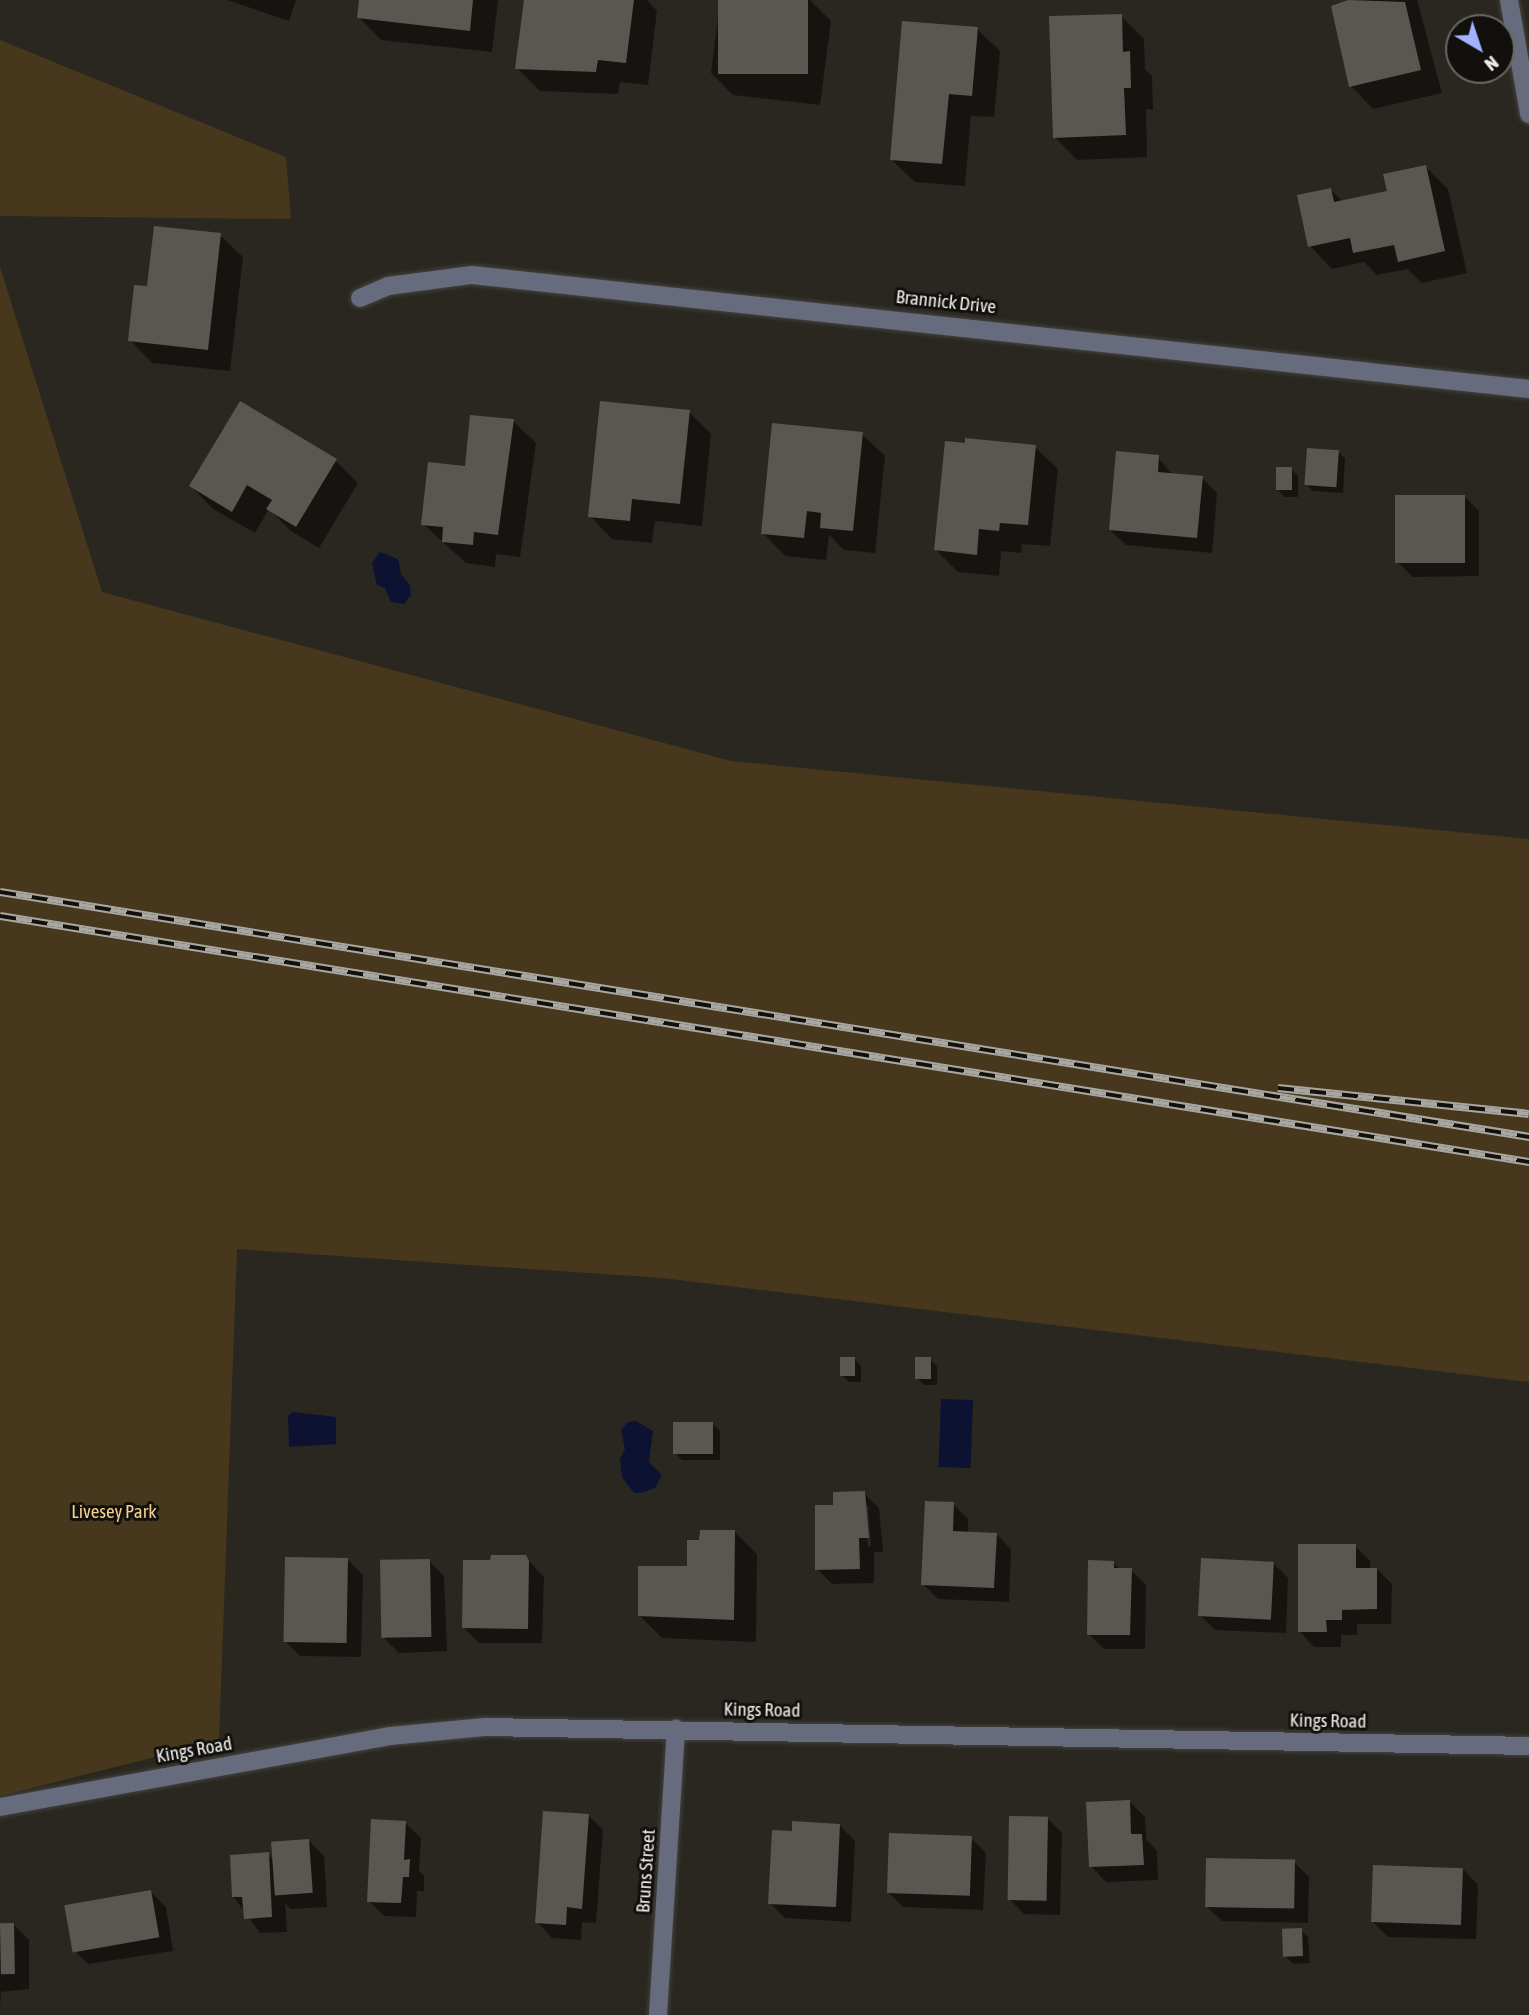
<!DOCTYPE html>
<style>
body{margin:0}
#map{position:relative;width:1529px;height:2015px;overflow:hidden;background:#2a2721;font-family:"Asap Condensed",sans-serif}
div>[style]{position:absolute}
.green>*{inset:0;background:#47381d}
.water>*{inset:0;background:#0d1132;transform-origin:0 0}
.shadow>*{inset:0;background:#0007}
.building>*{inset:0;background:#5a5750;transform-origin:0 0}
.roads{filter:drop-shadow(0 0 2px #45433d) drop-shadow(0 0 2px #45433d)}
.minor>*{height:18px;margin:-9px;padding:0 9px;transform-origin:9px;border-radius:9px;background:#666b7d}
.rail>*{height:8px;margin-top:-4px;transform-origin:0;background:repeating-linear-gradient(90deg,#11100d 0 16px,#a9a7a2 0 32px);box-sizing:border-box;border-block:2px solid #a9a7a2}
span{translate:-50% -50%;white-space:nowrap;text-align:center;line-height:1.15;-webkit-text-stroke:6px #11100d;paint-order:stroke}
.street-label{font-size:19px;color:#eeece8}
.park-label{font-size:19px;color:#f4d08c}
.north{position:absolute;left:1445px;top:14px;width:70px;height:70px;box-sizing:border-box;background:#11100d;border:2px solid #696865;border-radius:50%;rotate:141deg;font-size:19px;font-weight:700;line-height:28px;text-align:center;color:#eeece8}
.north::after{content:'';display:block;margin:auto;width:24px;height:32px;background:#a2b2fd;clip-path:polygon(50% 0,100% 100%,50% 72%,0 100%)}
</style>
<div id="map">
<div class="green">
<i style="clip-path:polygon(0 40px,286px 157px,291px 219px,0 216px)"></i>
<i style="clip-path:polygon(0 267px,102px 592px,731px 761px,1529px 839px,1529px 1382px,662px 1278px,237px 1249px,219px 1741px,0 1796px)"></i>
</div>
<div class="water">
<i style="clip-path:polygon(380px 552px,398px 559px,401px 574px,410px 585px,411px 595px,404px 604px,391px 602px,385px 588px,377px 585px,372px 563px)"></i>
<i style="left:941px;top:1399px;width:32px;height:68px;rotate:2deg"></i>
<i style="clip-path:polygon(293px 1412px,336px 1417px,336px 1444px,289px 1447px,288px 1416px)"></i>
<i style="clip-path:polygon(636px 1421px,653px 1431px,649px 1462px,662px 1475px,655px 1488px,640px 1493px,634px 1493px,622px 1477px,620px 1459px,625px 1449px,621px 1430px,628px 1422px)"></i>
</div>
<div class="shadow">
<i style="clip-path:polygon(227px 0,296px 0,289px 21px)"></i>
<i style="clip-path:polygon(361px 0,498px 0,492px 52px,381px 40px,359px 17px)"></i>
<i style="clip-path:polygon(525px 0,647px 0,657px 11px,648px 85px,620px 82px,618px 94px,540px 91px,517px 68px)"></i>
<i style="clip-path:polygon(720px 0,810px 0,831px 21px,820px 105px,733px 95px,711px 73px)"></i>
<i style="clip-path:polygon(1349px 0,1417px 0,1442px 93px,1373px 109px,1351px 86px)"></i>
<i style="clip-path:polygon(1121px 16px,1144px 39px,1145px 69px,1152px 76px,1153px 110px,1146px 109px,1147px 157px,1077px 160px,1055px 137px)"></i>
<i style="clip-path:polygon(977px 29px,1000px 51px,994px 117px,971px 116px,965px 186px,915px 182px,892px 160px)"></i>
<i style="clip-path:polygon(1426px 167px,1448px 189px,1467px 273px,1422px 283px,1407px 269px,1377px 275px,1364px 262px,1332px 269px,1310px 246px,1331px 190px,1343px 202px,1389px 192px)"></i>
<i style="clip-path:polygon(220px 235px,243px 257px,230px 371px,152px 363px,130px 340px)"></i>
<i style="clip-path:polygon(689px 412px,711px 434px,702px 526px,655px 521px,652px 543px,612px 539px,590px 516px)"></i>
<i style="clip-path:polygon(513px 421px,536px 443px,520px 557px,496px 554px,495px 567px,466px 563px,423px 524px,467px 467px)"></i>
<i style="clip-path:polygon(862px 434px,885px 456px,875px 553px,844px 550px,829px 535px,826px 560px,785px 556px,763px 533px)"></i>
<i style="clip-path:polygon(1035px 447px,1058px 469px,1050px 546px,1022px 544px,1021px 553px,1001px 551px,999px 576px,958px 572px,936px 550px)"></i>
<i style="clip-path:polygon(1338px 451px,1345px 459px,1343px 493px,1313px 491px,1306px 484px)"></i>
<i style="clip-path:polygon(1158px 457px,1173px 476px,1202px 478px,1217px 493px,1212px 553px,1126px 545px,1110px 530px)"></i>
<i style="clip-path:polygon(336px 461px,358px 483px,319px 548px,291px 531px,269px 509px,255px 533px,213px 509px,191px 486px)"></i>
<i style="clip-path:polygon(1291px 469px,1298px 476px,1298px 497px,1285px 497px,1278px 490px)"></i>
<i style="clip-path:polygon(1464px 496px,1479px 511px,1479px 576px,1413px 577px,1397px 562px)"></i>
<i style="clip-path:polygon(854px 1359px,861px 1366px,861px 1382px,849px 1382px,842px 1375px)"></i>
<i style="clip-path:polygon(930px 1359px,937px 1366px,937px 1385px,924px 1385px,917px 1378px)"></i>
<i style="clip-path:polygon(712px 1423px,720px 1431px,720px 1460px,682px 1460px,675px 1453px)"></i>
<i style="clip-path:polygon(evenodd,864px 1493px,879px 1508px,883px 1552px,874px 1552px,874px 1583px,832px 1584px,817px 1569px,834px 1507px,864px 1493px,864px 1506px,868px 1506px,871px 1546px,868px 1546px,864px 1506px)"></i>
<i style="clip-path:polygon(953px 1504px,968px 1519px,968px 1533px,996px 1534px,1011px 1549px,1009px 1602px,938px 1599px,923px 1584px)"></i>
<i style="clip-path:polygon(735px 1532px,757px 1554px,756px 1642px,662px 1638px,640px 1616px,689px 1568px,701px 1541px)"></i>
<i style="clip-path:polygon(1355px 1546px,1370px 1561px,1370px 1569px,1377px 1569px,1392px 1584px,1391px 1624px,1357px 1624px,1357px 1635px,1341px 1635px,1341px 1647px,1314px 1647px,1299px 1631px)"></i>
<i style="clip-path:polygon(525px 1557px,544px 1577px,542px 1643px,479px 1643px,464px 1628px,492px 1562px)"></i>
<i style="clip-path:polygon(348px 1560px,363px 1575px,361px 1657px,300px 1656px,285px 1641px)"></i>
<i style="clip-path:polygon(429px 1561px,444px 1576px,447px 1651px,399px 1653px,384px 1638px)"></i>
<i style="clip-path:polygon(1113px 1563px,1121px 1570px,1131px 1570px,1146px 1585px,1145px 1649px,1104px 1649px,1089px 1634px)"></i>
<i style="clip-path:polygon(1273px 1563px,1288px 1578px,1286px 1633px,1215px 1630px,1200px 1615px)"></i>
<i style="clip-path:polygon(1130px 1802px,1145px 1817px,1146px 1839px,1157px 1851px,1158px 1880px,1106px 1882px,1091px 1866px)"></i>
<i style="clip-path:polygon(588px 1815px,603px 1830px,596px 1923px,582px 1922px,581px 1940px,552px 1938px,537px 1922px)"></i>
<i style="clip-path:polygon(1047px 1818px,1062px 1833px,1060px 1915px,1024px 1914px,1009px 1899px)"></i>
<i style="clip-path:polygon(405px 1823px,421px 1838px,419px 1870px,424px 1876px,424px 1891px,417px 1891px,416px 1917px,384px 1916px,369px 1901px)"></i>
<i style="clip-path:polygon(840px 1826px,855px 1841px,851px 1922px,785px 1918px,770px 1903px,793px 1833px)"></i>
<i style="clip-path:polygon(971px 1838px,986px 1853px,983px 1910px,903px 1907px,888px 1892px)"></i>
<i style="clip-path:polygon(309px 1841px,324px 1856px,327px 1907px,291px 1909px,285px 1903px,287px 1932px,260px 1933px,233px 1896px,268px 1854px,274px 1861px)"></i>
<i style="clip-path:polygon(1294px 1862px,1309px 1877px,1308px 1923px,1222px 1921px,1206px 1906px)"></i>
<i style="clip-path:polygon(1463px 1869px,1478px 1885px,1476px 1939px,1388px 1937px,1373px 1922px)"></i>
<i style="clip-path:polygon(151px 1892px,166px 1907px,173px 1951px,88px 1964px,73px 1949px)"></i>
<i style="clip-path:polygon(14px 1925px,29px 1940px,29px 1989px,1px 1992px,0 2007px,0 1927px)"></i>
<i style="clip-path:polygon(1301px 1930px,1308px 1937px,1310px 1963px,1293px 1964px,1285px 1956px)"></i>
</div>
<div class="building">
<i style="clip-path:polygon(359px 0,473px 0,470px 31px,357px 18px)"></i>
<i style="clip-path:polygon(524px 0,634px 0,626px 63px,598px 60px,596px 72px,515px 69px)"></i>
<i style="left:718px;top:0;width:90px;height:74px"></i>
<i style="clip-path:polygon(1348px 0,1405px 2px,1421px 70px,1349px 87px,1331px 6px)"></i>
<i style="clip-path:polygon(1122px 14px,1123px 52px,1130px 51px,1131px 88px,1124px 88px,1126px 135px,1053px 138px,1049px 16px)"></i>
<i style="clip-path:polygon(902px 21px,978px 27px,972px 96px,949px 94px,942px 164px,890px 160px)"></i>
<i style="clip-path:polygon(1426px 165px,1445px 251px,1398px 262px,1394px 245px,1353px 253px,1350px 238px,1308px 247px,1297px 195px,1331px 188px,1334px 202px,1387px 191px,1383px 174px)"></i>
<i style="clip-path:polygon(154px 226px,221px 233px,208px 350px,128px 341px,134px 285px,147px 286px)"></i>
<i style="clip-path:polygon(240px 401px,337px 459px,296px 527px,266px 509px,272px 500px,247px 485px,232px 512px,189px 486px)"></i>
<i style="clip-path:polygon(600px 401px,690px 410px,680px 504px,632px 499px,630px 521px,588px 517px)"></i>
<i style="clip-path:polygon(470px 415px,514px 419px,498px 535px,474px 532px,473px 545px,442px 542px,443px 527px,421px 525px,428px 462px,465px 466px)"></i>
<i style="clip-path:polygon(772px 423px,863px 432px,853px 531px,820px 528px,821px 513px,807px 511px,804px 538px,761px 534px)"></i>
<i style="clip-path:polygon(965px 438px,1036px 445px,1028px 525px,1000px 523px,999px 531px,979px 529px,977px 555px,934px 550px,945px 441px,965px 443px)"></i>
<i style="left:1307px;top:448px;width:32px;height:37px;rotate:4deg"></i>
<i style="clip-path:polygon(1116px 451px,1159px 455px,1158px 472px,1203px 476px,1197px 538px,1109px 530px)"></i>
<i style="left:1276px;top:467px;width:16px;height:23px"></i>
<i style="left:1395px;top:495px;width:70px;height:68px"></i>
<i style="left:840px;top:1357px;width:15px;height:19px"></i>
<i style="left:915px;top:1357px;width:16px;height:22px"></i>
<i style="left:673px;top:1422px;width:40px;height:32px"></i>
<i style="clip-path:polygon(865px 1491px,869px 1538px,859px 1538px,860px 1569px,815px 1570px,815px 1505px,833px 1505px,833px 1492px)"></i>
<i style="clip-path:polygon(925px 1501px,954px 1502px,953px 1531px,997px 1533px,994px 1588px,921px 1585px)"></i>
<i style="clip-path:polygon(700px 1530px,735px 1530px,734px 1620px,638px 1616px,638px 1566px,687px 1566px,687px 1540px,699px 1540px)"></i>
<i style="clip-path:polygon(1298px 1544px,1356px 1544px,1356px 1568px,1377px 1568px,1377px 1609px,1342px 1610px,1342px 1620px,1326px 1620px,1327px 1632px,1298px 1632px)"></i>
<i style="clip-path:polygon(491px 1555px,526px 1555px,529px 1561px,528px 1629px,462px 1628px,463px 1560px,490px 1560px)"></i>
<i style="left:285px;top:1557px;width:63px;height:85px;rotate:1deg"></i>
<i style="left:1201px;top:1558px;width:73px;height:58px;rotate:3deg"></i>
<i style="left:430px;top:1559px;width:78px;height:50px;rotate:89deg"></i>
<i style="clip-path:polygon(1088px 1560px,1114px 1561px,1114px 1568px,1132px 1568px,1130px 1635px,1087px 1635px)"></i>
<i style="clip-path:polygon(1130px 1800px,1131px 1834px,1142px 1834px,1144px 1865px,1089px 1867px,1086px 1802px)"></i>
<i style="clip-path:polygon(543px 1811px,589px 1814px,582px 1909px,567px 1907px,566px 1925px,535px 1923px)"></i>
<i style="left:1009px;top:1816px;width:39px;height:84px;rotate:1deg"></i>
<i style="clip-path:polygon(371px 1819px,406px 1821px,404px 1860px,410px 1859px,409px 1877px,403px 1877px,401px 1903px,367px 1902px)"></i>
<i style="clip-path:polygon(792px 1821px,840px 1824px,836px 1907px,768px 1904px,772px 1830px,792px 1831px)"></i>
<i style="left:889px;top:1833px;width:83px;height:60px;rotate:2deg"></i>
<i style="left:309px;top:1839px;width:54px;height:38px;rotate:86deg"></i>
<i style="clip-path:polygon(269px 1852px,272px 1917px,244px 1919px,242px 1897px,232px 1897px,230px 1855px)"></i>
<i style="left:1206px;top:1858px;width:89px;height:49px;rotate:1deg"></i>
<i style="left:1373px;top:1865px;width:90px;height:57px;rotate:2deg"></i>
<i style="left:151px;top:1890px;width:48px;height:88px;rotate:80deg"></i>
<i style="left:14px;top:1923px;width:51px;height:14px;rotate:89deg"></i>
<i style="left:1302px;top:1928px;width:28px;height:20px;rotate:88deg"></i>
</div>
<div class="roads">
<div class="minor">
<i style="left:1509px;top:0;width:116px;rotate:80deg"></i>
<i style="left:360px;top:298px;width:30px;rotate:-23deg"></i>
<i style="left:388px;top:286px;width:85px;rotate:-7.5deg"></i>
<i style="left:472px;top:275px;width:1063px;rotate:6.16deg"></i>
<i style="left:0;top:1807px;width:396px;rotate:-10.3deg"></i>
<i style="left:390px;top:1736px;width:95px;rotate:-5.4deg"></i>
<i style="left:485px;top:1727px;width:1044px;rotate:1.04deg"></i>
<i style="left:658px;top:2015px;width:287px;rotate:-86.4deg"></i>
</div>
</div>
<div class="rail">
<i style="left:0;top:892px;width:1549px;rotate:9.1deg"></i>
<i style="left:0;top:916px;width:1549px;rotate:9.14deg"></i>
<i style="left:1278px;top:1088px;width:252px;rotate:5.9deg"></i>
</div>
<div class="street-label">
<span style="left:946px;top:302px;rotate:6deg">Brannick Drive</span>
<span style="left:762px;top:1710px;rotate:1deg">Kings Road</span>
<span style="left:1328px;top:1721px;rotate:1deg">Kings Road</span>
<span style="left:194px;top:1750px;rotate:-10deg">Kings Road</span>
<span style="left:646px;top:1871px;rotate:-86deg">Bruns Street</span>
</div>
<div class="park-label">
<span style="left:114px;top:1512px">Livesey Park</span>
</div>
<div class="north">N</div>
</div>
